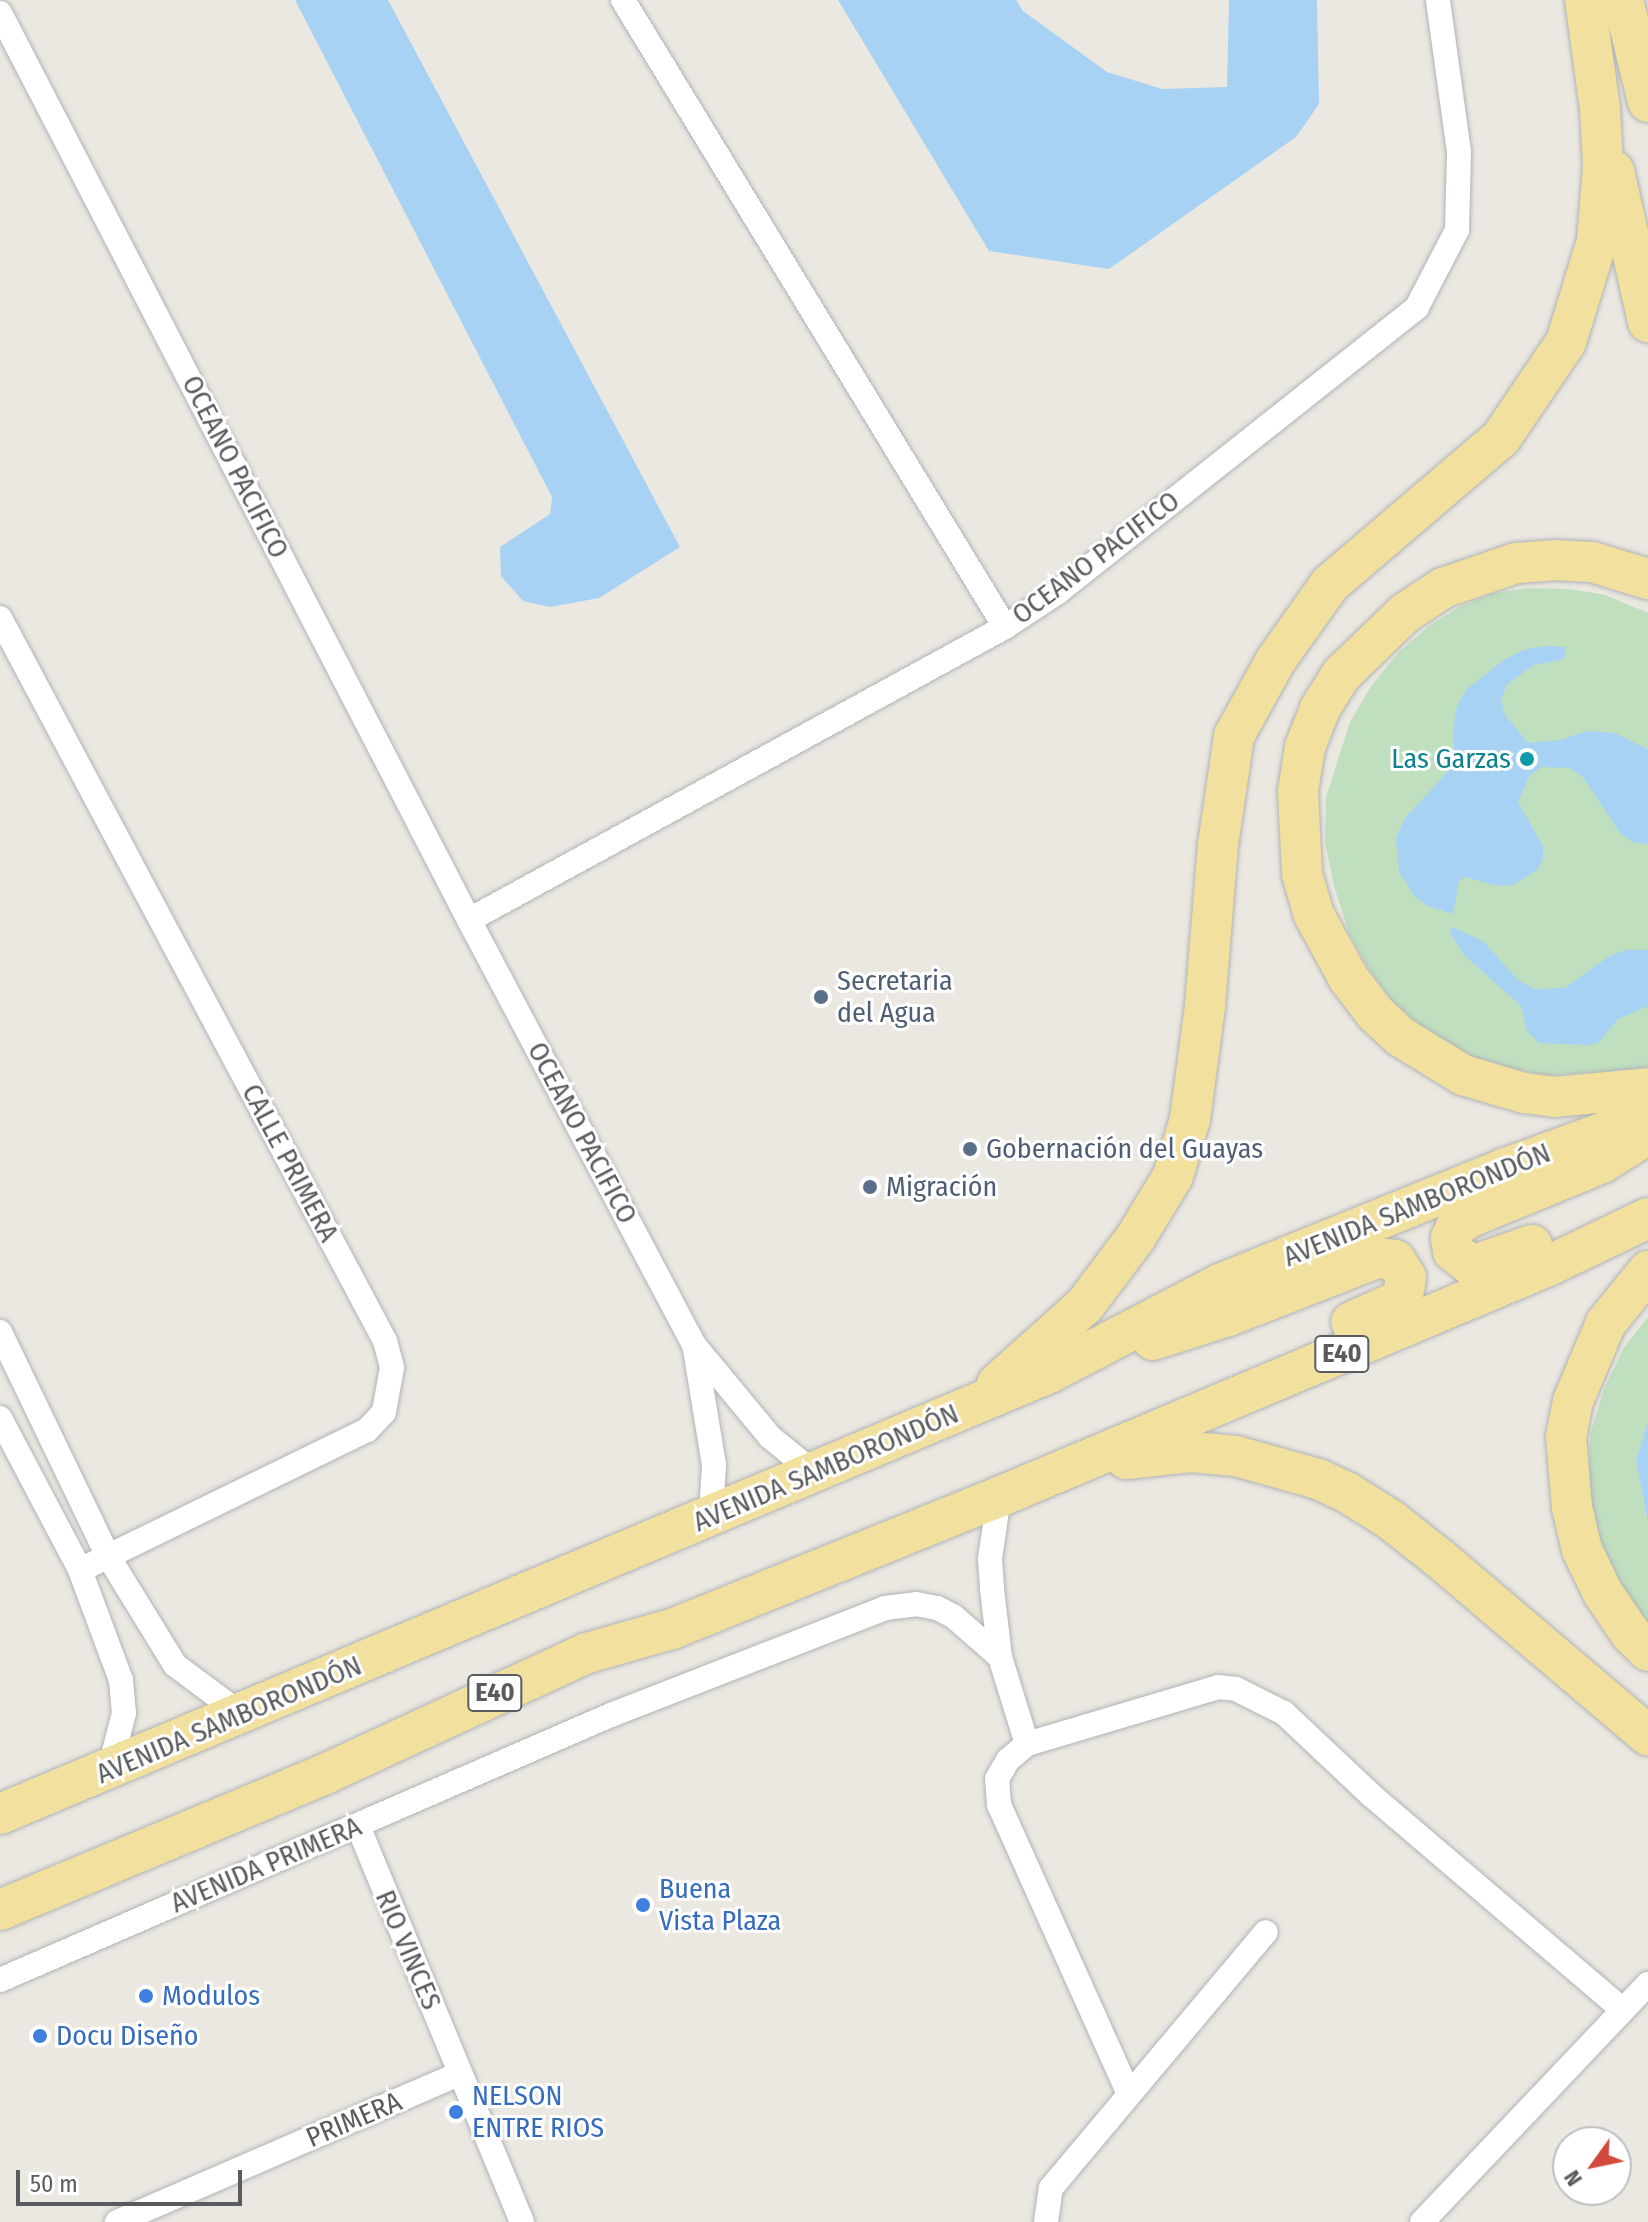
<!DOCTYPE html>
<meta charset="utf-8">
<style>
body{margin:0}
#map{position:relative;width:1648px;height:2222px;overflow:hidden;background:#eae8e0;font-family:"Fira Sans Condensed",sans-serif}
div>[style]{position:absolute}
.green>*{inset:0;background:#bfdfbf}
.water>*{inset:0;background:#a7d2f3}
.roads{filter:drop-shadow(0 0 2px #b1b3b6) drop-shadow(0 0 2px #b1b3b6)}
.minor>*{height:24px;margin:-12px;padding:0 12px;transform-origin:12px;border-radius:12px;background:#fff}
.trunk>*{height:40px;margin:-20px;padding:0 20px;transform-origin:20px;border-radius:20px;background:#f2e09e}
.dots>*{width:22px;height:22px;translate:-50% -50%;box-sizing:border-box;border:4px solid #fff;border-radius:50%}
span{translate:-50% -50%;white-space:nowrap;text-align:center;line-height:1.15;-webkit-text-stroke:6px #fff;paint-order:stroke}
.shield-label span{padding:2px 6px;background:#fff;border:2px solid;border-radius:6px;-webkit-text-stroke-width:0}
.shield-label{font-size:26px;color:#595c5f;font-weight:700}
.street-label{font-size:28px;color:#595c5f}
.culture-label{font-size:28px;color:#0d838f}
.right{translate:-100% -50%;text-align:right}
.service-label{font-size:28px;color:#4e5e75}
.left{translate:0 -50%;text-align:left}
.shop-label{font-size:28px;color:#366cbe}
.north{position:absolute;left:1552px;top:2126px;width:80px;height:80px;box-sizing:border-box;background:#fff;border:2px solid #bdbebf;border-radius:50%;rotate:237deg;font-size:22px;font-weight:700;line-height:32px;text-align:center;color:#595c5f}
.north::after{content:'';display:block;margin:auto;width:28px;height:36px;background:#d24a3e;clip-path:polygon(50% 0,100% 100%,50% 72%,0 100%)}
.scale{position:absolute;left:16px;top:2170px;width:226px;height:36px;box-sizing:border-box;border:4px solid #595c5f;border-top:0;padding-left:10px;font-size:24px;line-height:28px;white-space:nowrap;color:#595c5f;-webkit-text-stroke:6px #fff;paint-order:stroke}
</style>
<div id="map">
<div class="green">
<i style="clip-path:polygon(1529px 588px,1570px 589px,1605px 595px,1648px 613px,1648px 1070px,1548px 1075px,1505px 1068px,1466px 1054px,1433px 1036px,1393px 1002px,1370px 971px,1349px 933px,1334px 886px,1325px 842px,1326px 797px,1350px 722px,1371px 686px,1399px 652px,1429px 626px,1459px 607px,1494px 593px)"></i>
<i style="clip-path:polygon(1648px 1317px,1648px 1421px,1636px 1461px,1648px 1524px,1648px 1626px,1620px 1585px,1598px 1535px,1588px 1487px,1590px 1435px,1604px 1389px,1623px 1349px)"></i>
</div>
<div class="water">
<i style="clip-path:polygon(295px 0,388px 0,680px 547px,599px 598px,550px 607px,523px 601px,501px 576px,500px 547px,550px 514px,552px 497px)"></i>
<i style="clip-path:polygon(838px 0,1016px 0,1023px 11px,1107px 72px,1162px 89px,1227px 87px,1229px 0,1317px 0,1319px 104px,1296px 137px,1109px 269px,989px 251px)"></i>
<i style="clip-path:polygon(1545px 646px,1566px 647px,1564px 659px,1534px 665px,1507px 684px,1501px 700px,1505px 715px,1528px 743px,1560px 740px,1587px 731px,1615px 733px,1648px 749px,1648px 844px,1633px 842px,1620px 833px,1582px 776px,1569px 768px,1542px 767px,1529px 776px,1518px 802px,1543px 846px,1543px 859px,1537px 870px,1513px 885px,1498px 886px,1465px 877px,1459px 881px,1453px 914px,1428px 906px,1416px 898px,1399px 872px,1396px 838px,1405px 818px,1454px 765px,1454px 723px,1457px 706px,1467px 689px,1502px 661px,1523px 650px)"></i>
<i style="clip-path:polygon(1452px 927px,1483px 941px,1517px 979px,1534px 989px,1565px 988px,1608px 957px,1625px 950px,1648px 950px,1648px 1006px,1618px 1019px,1599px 1042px,1590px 1045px,1539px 1043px,1527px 1031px,1521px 1006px,1464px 955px,1450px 933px)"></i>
<i style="clip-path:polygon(1648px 1421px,1648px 1524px,1636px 1461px)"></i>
</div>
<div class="roads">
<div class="minor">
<i style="left:623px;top:0;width:734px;rotate:58.65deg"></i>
<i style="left:0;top:13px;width:1021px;rotate:62.66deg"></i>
<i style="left:469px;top:920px;width:481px;rotate:62.1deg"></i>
<i style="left:694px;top:1345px;width:119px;rotate:50.4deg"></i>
<i style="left:770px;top:1437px;width:55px;rotate:39.1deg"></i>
<i style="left:0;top:618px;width:819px;rotate:61.96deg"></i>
<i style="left:385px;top:1341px;width:27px;rotate:75deg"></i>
<i style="left:392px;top:1367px;width:46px;rotate:100.1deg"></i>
<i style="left:384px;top:1412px;width:25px;rotate:133deg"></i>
<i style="left:367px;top:1430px;width:319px;rotate:154deg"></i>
<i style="left:469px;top:920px;width:611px;rotate:-28.66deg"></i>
<i style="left:1005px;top:627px;width:64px;rotate:-33.4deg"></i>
<i style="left:1058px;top:592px;width:458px;rotate:-38.4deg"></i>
<i style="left:1417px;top:307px;width:87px;rotate:-62.5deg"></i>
<i style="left:1457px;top:230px;width:78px;rotate:-88.5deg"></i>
<i style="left:1459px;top:152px;width:153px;rotate:-97.9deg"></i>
<i style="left:0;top:1332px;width:249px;rotate:64.3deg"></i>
<i style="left:108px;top:1556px;width:128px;rotate:58.4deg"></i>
<i style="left:175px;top:1665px;width:84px;rotate:36.7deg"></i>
<i style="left:695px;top:1349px;width:118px;rotate:80.7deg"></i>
<i style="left:714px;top:1465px;width:51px;rotate:93.4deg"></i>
<i style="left:0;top:1418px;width:172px;rotate:62.2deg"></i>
<i style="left:80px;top:1570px;width:117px;rotate:69.6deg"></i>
<i style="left:121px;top:1680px;width:33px;rotate:85deg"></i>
<i style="left:124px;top:1713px;width:60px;rotate:104.5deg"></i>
<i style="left:999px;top:1497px;width:63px;rotate:98.3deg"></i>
<i style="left:990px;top:1559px;width:30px;rotate:86deg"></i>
<i style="left:992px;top:1589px;width:68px;rotate:83.3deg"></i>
<i style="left:1000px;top:1657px;width:91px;rotate:72.8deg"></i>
<i style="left:358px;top:1826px;width:429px;rotate:67.5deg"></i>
<i style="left:0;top:1980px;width:666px;rotate:-23.45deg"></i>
<i style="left:611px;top:1715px;width:294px;rotate:-21.3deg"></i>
<i style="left:885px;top:1608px;width:31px;rotate:-7deg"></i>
<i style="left:916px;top:1604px;width:21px;rotate:11deg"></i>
<i style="left:937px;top:1608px;width:18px;rotate:27deg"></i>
<i style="left:953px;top:1616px;width:62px;rotate:41.1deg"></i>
<i style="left:1129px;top:2094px;width:317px;rotate:-114.2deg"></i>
<i style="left:999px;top:1805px;width:26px;rotate:-94deg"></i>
<i style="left:997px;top:1779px;width:22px;rotate:-60deg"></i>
<i style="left:1008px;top:1760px;width:25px;rotate:-40deg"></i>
<i style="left:1027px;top:1744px;width:199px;rotate:-16.6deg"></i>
<i style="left:1218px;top:1687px;width:18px;rotate:6deg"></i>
<i style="left:1236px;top:1689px;width:54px;rotate:26.6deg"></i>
<i style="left:1284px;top:1713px;width:120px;rotate:43.3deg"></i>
<i style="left:1371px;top:1795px;width:331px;rotate:40.5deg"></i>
<i style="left:117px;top:2222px;width:373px;rotate:-23.4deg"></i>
<i style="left:1046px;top:2222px;width:34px;rotate:-82deg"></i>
<i style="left:1051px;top:2188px;width:334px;rotate:-50deg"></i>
<i style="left:1422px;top:2222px;width:328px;rotate:-46.5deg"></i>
</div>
<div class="trunk">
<i style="left:1623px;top:0;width:105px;rotate:76.2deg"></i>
<i style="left:1614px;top:171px;width:155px;rotate:77.3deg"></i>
<i style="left:1648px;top:579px;width:59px;rotate:-163.1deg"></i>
<i style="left:1592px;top:562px;width:35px;rotate:-177deg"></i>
<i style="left:1557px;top:560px;width:41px;rotate:175.8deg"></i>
<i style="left:1516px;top:563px;width:77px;rotate:161.1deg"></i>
<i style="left:1443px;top:588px;width:45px;rotate:146.7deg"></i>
<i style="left:1405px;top:613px;width:89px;rotate:135.9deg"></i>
<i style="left:1341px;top:675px;width:40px;rotate:122deg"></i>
<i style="left:1320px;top:709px;width:41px;rotate:111.5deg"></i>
<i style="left:1305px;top:747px;width:45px;rotate:99deg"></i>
<i style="left:1298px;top:791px;width:83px;rotate:87.2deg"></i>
<i style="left:1302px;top:874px;width:43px;rotate:73.7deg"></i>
<i style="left:1314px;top:915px;width:73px;rotate:61.3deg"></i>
<i style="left:1349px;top:979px;width:43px;rotate:52.6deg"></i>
<i style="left:1375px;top:1013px;width:35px;rotate:43deg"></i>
<i style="left:1401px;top:1037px;width:73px;rotate:31.5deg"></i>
<i style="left:1463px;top:1075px;width:64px;rotate:16.4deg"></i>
<i style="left:1524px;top:1093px;width:31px;rotate:7deg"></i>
<i style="left:1555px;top:1097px;width:93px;rotate:-5.5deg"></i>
<i style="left:1532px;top:1245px;width:64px;rotate:160.7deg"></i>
<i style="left:1472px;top:1266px;width:24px;rotate:-142deg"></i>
<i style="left:1453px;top:1251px;width:13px;rotate:-99deg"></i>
<i style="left:1451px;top:1238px;width:12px;rotate:-66deg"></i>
<i style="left:1456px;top:1227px;width:15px;rotate:-37deg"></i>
<i style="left:1468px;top:1218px;width:145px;rotate:-22.3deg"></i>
<i style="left:1602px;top:1163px;width:54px;rotate:-32.2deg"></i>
<i style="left:1648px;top:1271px;width:67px;rotate:128.9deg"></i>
<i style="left:1606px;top:1323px;width:85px;rotate:112.9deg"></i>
<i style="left:1573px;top:1401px;width:37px;rotate:101deg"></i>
<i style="left:1566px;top:1437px;width:70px;rotate:85.1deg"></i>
<i style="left:1572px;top:1507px;width:44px;rotate:76.9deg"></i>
<i style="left:1582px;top:1550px;width:48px;rotate:64deg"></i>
<i style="left:1603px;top:1593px;width:48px;rotate:56deg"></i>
<i style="left:1630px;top:1633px;width:25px;rotate:45deg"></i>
<i style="left:1153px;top:1340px;width:79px;rotate:-17.7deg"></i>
<i style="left:1228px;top:1316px;width:160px;rotate:-21.3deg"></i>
<i style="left:1377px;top:1258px;width:18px;rotate:6deg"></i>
<i style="left:1395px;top:1260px;width:20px;rotate:57deg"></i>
<i style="left:1406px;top:1277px;width:18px;rotate:99deg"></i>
<i style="left:1403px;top:1295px;width:10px;rotate:135deg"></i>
<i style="left:1396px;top:1302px;width:49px;rotate:156deg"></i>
<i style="left:997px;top:1384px;width:118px;rotate:-41.9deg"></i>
<i style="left:1085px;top:1305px;width:85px;rotate:-53.1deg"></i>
<i style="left:1136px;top:1237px;width:71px;rotate:-58.8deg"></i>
<i style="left:1173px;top:1176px;width:59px;rotate:-73.4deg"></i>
<i style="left:1190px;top:1119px;width:114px;rotate:-82.4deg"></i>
<i style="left:1205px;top:1006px;width:162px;rotate:-85.4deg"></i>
<i style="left:1218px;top:845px;width:110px;rotate:-81.6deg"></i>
<i style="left:1234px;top:736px;width:87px;rotate:-61.1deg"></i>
<i style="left:1276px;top:660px;width:93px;rotate:-54.6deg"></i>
<i style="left:1330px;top:584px;width:225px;rotate:-40.5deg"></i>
<i style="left:1501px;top:438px;width:116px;rotate:-55.9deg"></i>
<i style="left:1566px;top:342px;width:106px;rotate:-72.9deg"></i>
<i style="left:1597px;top:241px;width:75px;rotate:-85.4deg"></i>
<i style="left:1603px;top:166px;width:57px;rotate:-93deg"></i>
<i style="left:1600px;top:109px;width:110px;rotate:-97.8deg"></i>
<i style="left:1126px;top:1459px;width:65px;rotate:-6.1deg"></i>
<i style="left:1191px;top:1452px;width:45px;rotate:5.1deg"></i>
<i style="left:1236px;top:1456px;width:85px;rotate:15.7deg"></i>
<i style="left:1318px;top:1479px;width:33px;rotate:25deg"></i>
<i style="left:1348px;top:1493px;width:51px;rotate:32.1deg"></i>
<i style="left:1391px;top:1520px;width:61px;rotate:38.4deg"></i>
<i style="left:1439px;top:1558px;width:274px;rotate:40.3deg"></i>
<i style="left:0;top:1814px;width:1138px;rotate:-22.8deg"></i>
<i style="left:1049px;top:1373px;width:193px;rotate:-27.5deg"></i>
<i style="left:1220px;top:1284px;width:309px;rotate:-22.1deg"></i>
<i style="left:1506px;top:1168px;width:151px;rotate:-20.1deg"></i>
<i style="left:0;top:1910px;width:352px;rotate:-22.7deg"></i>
<i style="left:325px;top:1774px;width:289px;rotate:-24.8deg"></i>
<i style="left:587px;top:1653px;width:88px;rotate:-15.8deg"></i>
<i style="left:672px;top:1629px;width:353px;rotate:-22deg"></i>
<i style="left:999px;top:1497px;width:596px;rotate:-22.82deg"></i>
<i style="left:1548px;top:1266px;width:111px;rotate:-25.6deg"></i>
</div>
</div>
<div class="dots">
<i style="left:1527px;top:759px;background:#0f9aa8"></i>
<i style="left:821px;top:997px;background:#5c6f8a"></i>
<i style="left:970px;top:1149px;background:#5c6f8a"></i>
<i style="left:870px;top:1187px;background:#5c6f8a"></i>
<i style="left:643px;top:1905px;background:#3f7fe0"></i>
<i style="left:146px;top:1996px;background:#3f7fe0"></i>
<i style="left:40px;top:2036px;background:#3f7fe0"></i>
<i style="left:456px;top:2112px;background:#3f7fe0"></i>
</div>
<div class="shield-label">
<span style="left:1342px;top:1354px">E40</span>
<span style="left:495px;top:1693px">E40</span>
</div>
<div class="street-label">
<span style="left:235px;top:467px;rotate:63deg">OCEANO PACIFICO</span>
<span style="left:1096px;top:558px;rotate:-37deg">OCEANO PACIFICO</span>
<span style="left:582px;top:1133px;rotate:62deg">OCEANO PACIFICO</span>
<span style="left:290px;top:1163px;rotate:62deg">CALLE PRIMERA</span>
<span style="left:1417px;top:1205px;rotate:-22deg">AVENIDA SAMBORONDÓN</span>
<span style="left:826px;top:1468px;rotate:-23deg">AVENIDA SAMBORONDÓN</span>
<span style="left:229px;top:1720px;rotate:-23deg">AVENIDA SAMBORONDÓN</span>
<span style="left:266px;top:1865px;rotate:-23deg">AVENIDA PRIMERA</span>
<span style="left:408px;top:1950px;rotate:67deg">RIO VINCES</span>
<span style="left:354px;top:2120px;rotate:-23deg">PRIMERA</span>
</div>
<div class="culture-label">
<span class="right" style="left:1511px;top:759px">Las Garzas</span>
</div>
<div class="service-label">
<span class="left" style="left:837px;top:997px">Secretaria<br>del Agua</span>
<span class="left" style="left:986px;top:1149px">Gobernación del Guayas</span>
<span class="left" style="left:886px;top:1187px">Migración</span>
</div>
<div class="shop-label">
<span class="left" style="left:659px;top:1905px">Buena<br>Vista Plaza</span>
<span class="left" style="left:162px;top:1996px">Modulos</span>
<span class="left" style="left:56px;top:2036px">Docu Diseño</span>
<span class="left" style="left:472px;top:2112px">NELSON<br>ENTRE RIOS</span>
</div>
<div class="north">N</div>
<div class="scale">50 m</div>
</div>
